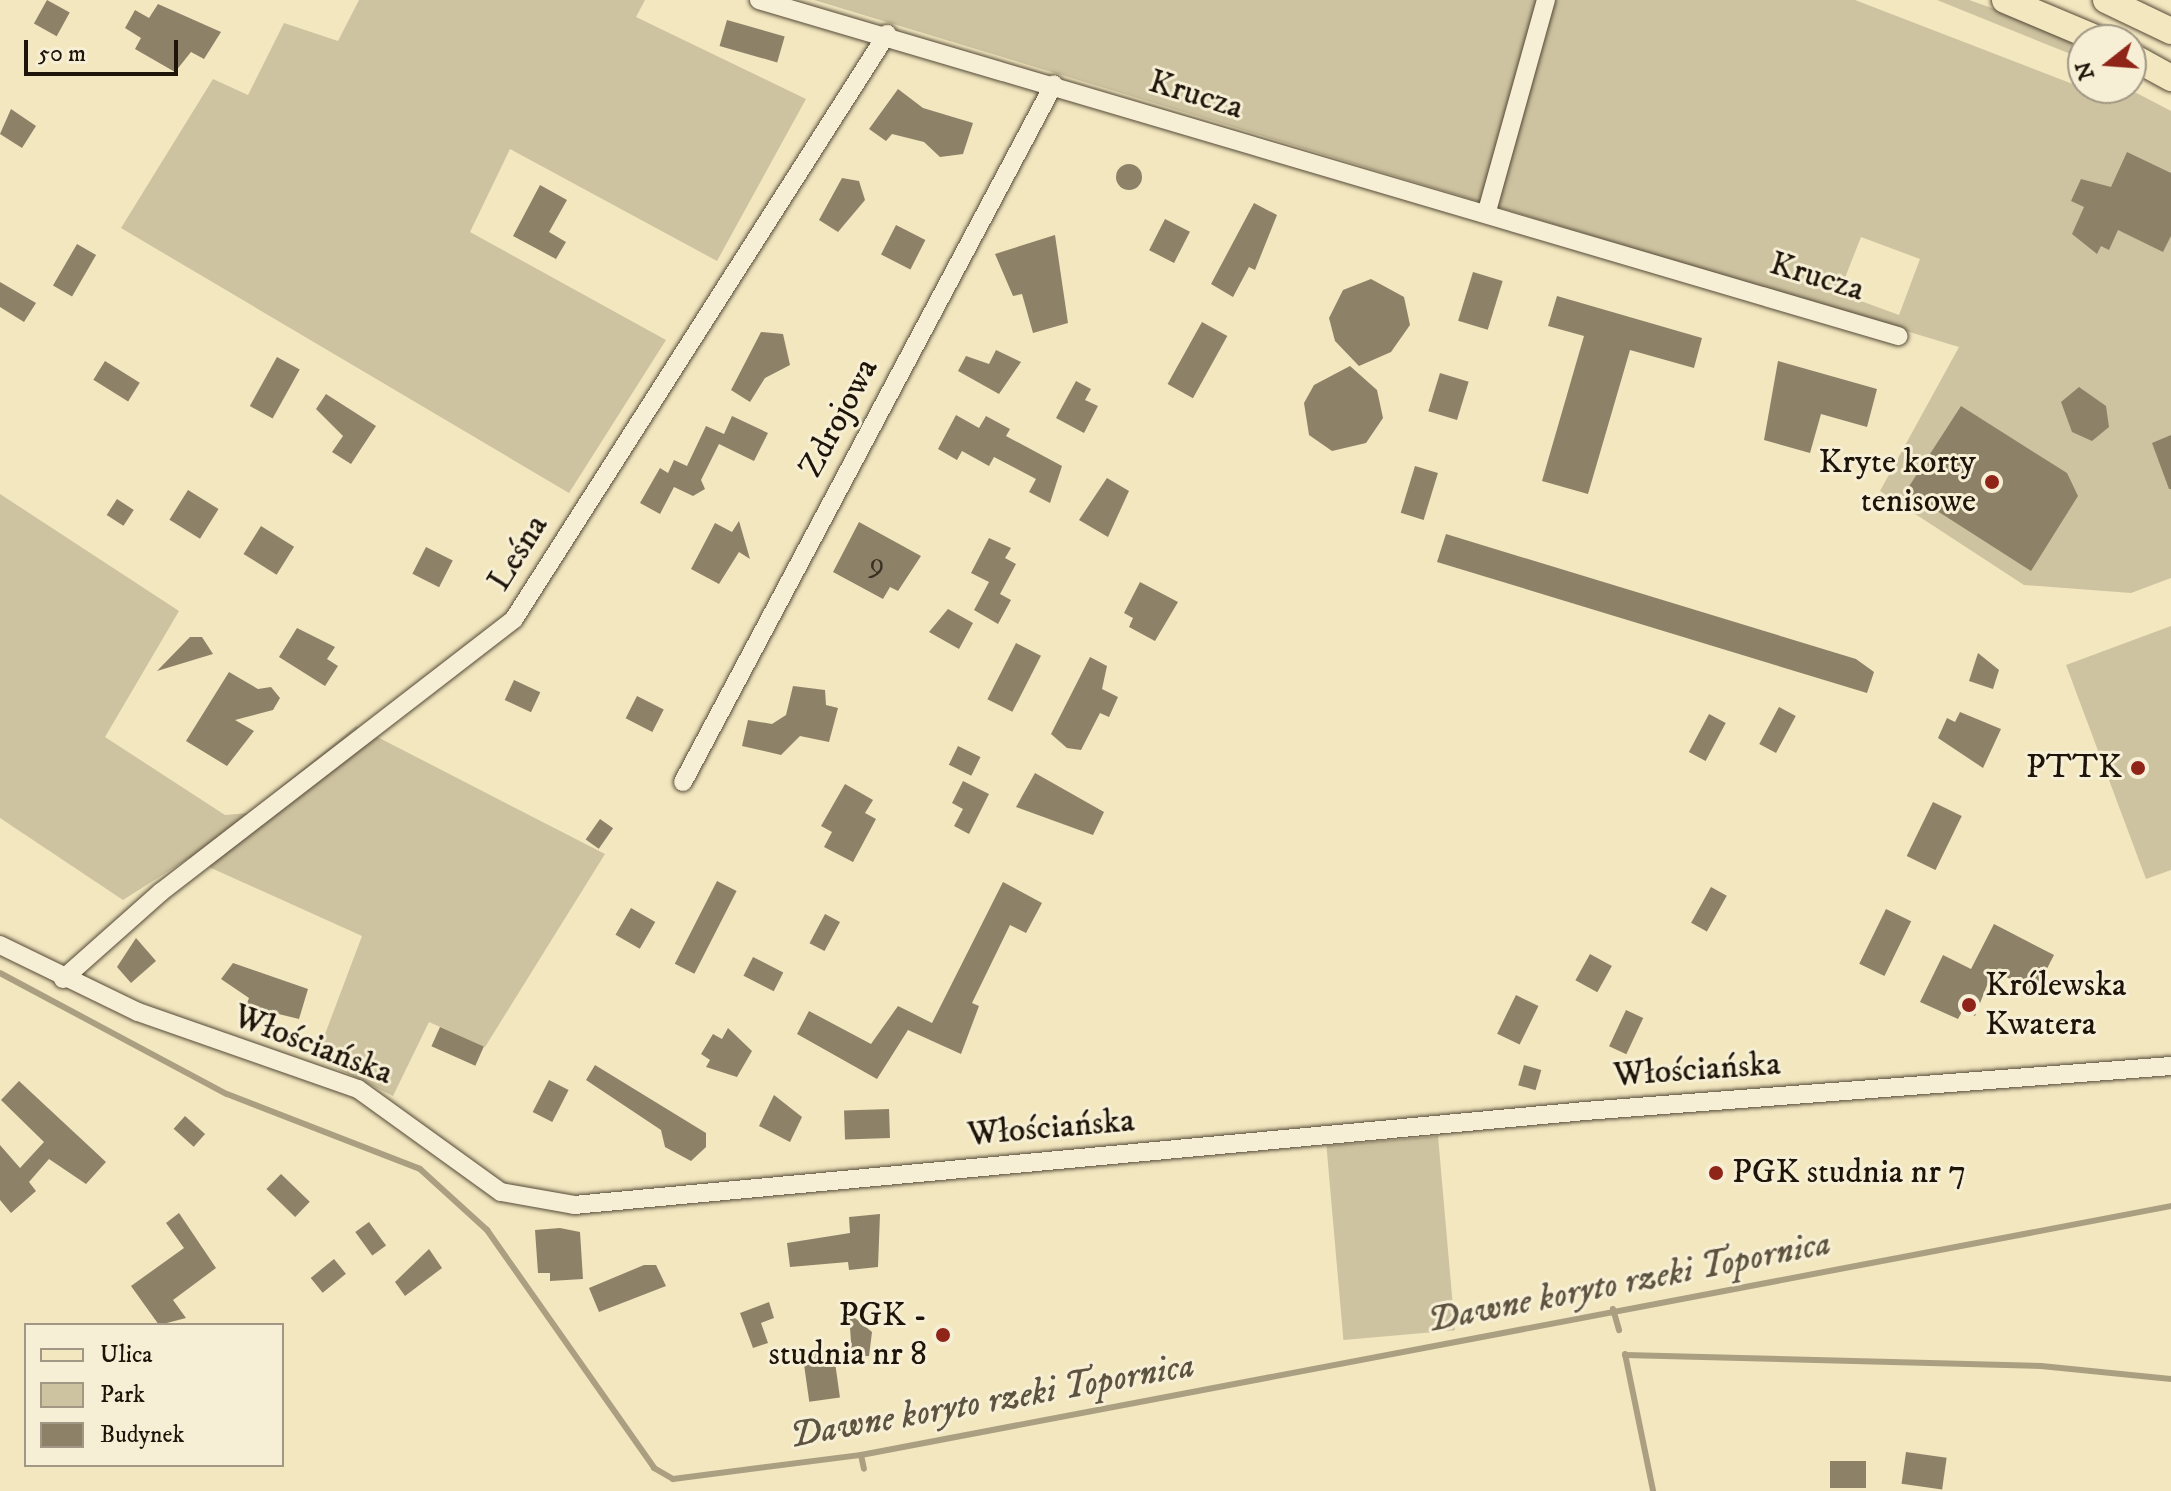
<!DOCTYPE html>
<meta charset="utf-8">
<style>
body{margin:0}
#map{position:relative;width:2171px;height:1491px;overflow:hidden;background:#f2e7bf;font-family:"IM FELL DW Pica",serif}
div>[style]{position:absolute}
.green>*{inset:0;background:#cec3a0;transform-origin:0 0}
.stream>*{height:6px;margin:-3px;padding:0 3px;transform-origin:3px;border-radius:3px;background:#aa9f81}
.building>*{inset:0;background:#8d8268;transform-origin:0 0}
.round{border-radius:50%}
.roads{filter:drop-shadow(0 0 2px #544937) drop-shadow(0 0 2px #544937)}
.minor>*{height:18px;margin:-9px;padding:0 9px;transform-origin:9px;border-radius:9px;background:#f7efd5}
.primary>*{height:26px;margin:-13px;padding:0 13px;transform-origin:13px;border-radius:13px;background:#f2e7bf}
.dots>*{width:22px;height:22px;translate:-50% -50%;box-sizing:border-box;border:4px solid #f7efd5;border-radius:50%}
span{translate:-50% -50%;white-space:nowrap;text-align:center;line-height:1.15;-webkit-text-stroke:6px #f7efd5;paint-order:stroke}
.number-label{font-size:30px;color:#3a3022}
.number-label span{-webkit-text-stroke-width:0}
.street-label{font-size:34px;color:#1f140a}
.poi-label{font-size:34px;color:#1f140a}
.right{translate:-100% -50%;text-align:right}
.left{translate:0 -50%;text-align:left}
.water-label{font-size:36px;color:#5e5340;font-style:italic}
.legend{position:absolute;left:24px;top:1323px;width:260px;height:144px;box-sizing:border-box;background:#f7efd5;border:2px solid #a19784;margin:0;padding:10px 14px;list-style:none;font-size:24px;color:#1f140a}
.legend li{display:flex;align-items:center;gap:16px;height:40px}
.legend b{width:40px;border:2px solid #a19784}
.north{position:absolute;left:2067px;top:24px;width:80px;height:80px;box-sizing:border-box;background:#f7efd5;border:2px solid #a19784;border-radius:50%;rotate:253deg;font-size:22px;font-weight:700;line-height:32px;text-align:center;color:#1f140a}
.north::after{content:'';display:block;margin:auto;width:28px;height:36px;background:#8f2418;clip-path:polygon(50% 0,100% 100%,50% 72%,0 100%)}
.scale{position:absolute;left:24px;top:40px;width:154px;height:36px;box-sizing:border-box;border:4px solid #1f140a;border-top:0;padding-left:10px;font-size:24px;line-height:28px;white-space:nowrap;color:#1f140a;-webkit-text-stroke:6px #f7efd5;paint-order:stroke}
</style>
<div id="map">
<div class="green">
<i style="clip-path:polygon(359px 0,645px 0,636px 17px,806px 99px,717px 261px,510px 149px,470px 232px,666px 340px,569px 493px,121px 228px,213px 79px,248px 95px,284px 23px,338px 41px)"></i>
<i style="clip-path:polygon(evenodd,814px 0,1855px 0,2083px 88px,2127px 88px,2171px 111px,2171px 578px,2131px 593px,2024px 585px,1880px 491px,1959px 347px,814px 0,1861px 237px,1920px 259px,1899px 315px,1839px 293px,1861px 237px)"></i>
<i style="clip-path:polygon(1937px 0,1969px 0,2035px 23px,2083px 46px,2083px 59px)"></i>
<i style="clip-path:polygon(0 494px,179px 611px,105px 737px,225px 815px,249px 813px,356px 726px,605px 854px,485px 1047px,429px 1022px,393px 1096px,316px 1058px,362px 936px,189px 858px,123px 900px,0 818px)"></i>
<i style="clip-path:polygon(2171px 626px,2171px 870px,2146px 879px,2066px 665px)"></i>
<i style="left:1438px;top:1136px;width:195px;height:112px;rotate:85deg"></i>
</div>
<div class="stream">
<i style="left:0;top:973px;width:257px;rotate:28.1deg"></i>
<i style="left:227px;top:1094px;width:207px;rotate:21.2deg"></i>
<i style="left:420px;top:1169px;width:91px;rotate:42.3deg"></i>
<i style="left:487px;top:1230px;width:291px;rotate:54.9deg"></i>
<i style="left:654px;top:1468px;width:22px;rotate:30deg"></i>
<i style="left:673px;top:1479px;width:190px;rotate:-7.3deg"></i>
<i style="left:861px;top:1455px;width:1333px;rotate:-10.76deg"></i>
<i style="left:1613px;top:1309px;width:22px;rotate:74deg"></i>
<i style="left:1625px;top:1354px;width:140px;rotate:78.4deg"></i>
<i style="left:1625px;top:1355px;width:416px;rotate:1.5deg"></i>
<i style="left:2041px;top:1366px;width:131px;rotate:5.7deg"></i>
<i style="left:861px;top:1455px;width:14px;rotate:78deg"></i>
</div>
<div class="building">
<i style="left:47px;top:0;width:26px;height:27px;rotate:29deg"></i>
<i style="clip-path:polygon(158px 4px,221px 32px,204px 59px,191px 52px,175px 72px,135px 49px,141px 38px,125px 28px,135px 10px,149px 18px)"></i>
<i style="left:727px;top:20px;width:60px;height:27px;rotate:16deg"></i>
<i style="clip-path:polygon(898px 89px,923px 108px,973px 123px,963px 154px,940px 157px,924px 142px,892px 134px,886px 141px,869px 129px)"></i>
<i style="clip-path:polygon(11px 109px,36px 126px,22px 148px,0 134px)"></i>
<i style="clip-path:polygon(2127px 152px,2171px 173px,2171px 236px,2163px 252px,2118px 230px,2109px 250px,2101px 246px,2097px 254px,2072px 234px,2084px 207px,2071px 201px,2081px 179px,2111px 187px)"></i>
<i class="round" style="left:1116px;top:164px;width:26px;height:26px"></i>
<i style="clip-path:polygon(842px 178px,859px 181px,865px 200px,838px 232px,819px 220px)"></i>
<i style="clip-path:polygon(540px 185px,567px 200px,549px 232px,566px 242px,556px 259px,513px 236px)"></i>
<i style="clip-path:polygon(1254px 203px,1277px 215px,1255px 270px,1249px 267px,1233px 297px,1211px 284px)"></i>
<i style="left:1165px;top:219px;width:28px;height:35px;rotate:27deg"></i>
<i style="left:896px;top:225px;width:33px;height:33px;rotate:27deg"></i>
<i style="clip-path:polygon(1055px 235px,1068px 323px,1033px 333px,1022px 294px,1013px 296px,995px 254px)"></i>
<i style="left:77px;top:244px;width:22px;height:48px;rotate:30deg"></i>
<i style="left:1473px;top:272px;width:31px;height:51px;rotate:17deg"></i>
<i style="clip-path:polygon(1371px 279px,1404px 297px,1410px 325px,1391px 352px,1359px 366px,1335px 341px,1329px 318px,1343px 290px)"></i>
<i style="clip-path:polygon(0 282px,36px 303px,24px 322px,0 307px)"></i>
<i style="clip-path:polygon(1557px 296px,1702px 338px,1694px 368px,1630px 350px,1588px 494px,1542px 481px,1584px 336px,1548px 326px)"></i>
<i style="left:1202px;top:322px;width:29px;height:71px;rotate:29deg"></i>
<i style="clip-path:polygon(761px 332px,783px 334px,790px 365px,765px 378px,750px 402px,731px 390px)"></i>
<i style="clip-path:polygon(996px 350px,1021px 362px,999px 394px,958px 371px,966px 356px,989px 364px)"></i>
<i style="left:277px;top:357px;width:26px;height:56px;rotate:29deg"></i>
<i style="left:105px;top:361px;width:41px;height:22px;rotate:32deg"></i>
<i style="clip-path:polygon(1778px 361px,1877px 389px,1867px 427px,1821px 414px,1810px 453px,1764px 440px)"></i>
<i style="clip-path:polygon(1350px 366px,1377px 390px,1383px 418px,1366px 443px,1332px 451px,1309px 435px,1304px 403px,1314px 385px)"></i>
<i style="left:1440px;top:373px;width:30px;height:40px;rotate:17deg"></i>
<i style="clip-path:polygon(1076px 381px,1091px 389px,1085px 400px,1098px 406px,1084px 433px,1056px 418px)"></i>
<i style="clip-path:polygon(2079px 387px,2106px 406px,2109px 427px,2092px 441px,2072px 432px,2061px 402px)"></i>
<i style="clip-path:polygon(326px 394px,376px 426px,351px 464px,332px 452px,343px 436px,316px 409px)"></i>
<i style="clip-path:polygon(1961px 406px,2067px 473px,2078px 496px,2031px 571px,1906px 491px)"></i>
<i style="clip-path:polygon(956px 415px,979px 428px,986px 416px,1010px 429px,1006px 436px,1062px 466px,1050px 503px,1029px 492px,1036px 479px,994px 457px,989px 466px,962px 451px,957px 460px,938px 449px)"></i>
<i style="clip-path:polygon(732px 416px,768px 433px,754px 461px,719px 444px,701px 480px,705px 489px,693px 496px,674px 487px,660px 514px,640px 503px,660px 468px,668px 473px,674px 460px,687px 466px,706px 426px,724px 434px)"></i>
<i style="clip-path:polygon(2171px 435px,2171px 489px,2169px 489px,2152px 443px)"></i>
<i style="left:1415px;top:466px;width:24px;height:49px;rotate:17deg"></i>
<i style="clip-path:polygon(1107px 478px,1129px 491px,1108px 537px,1079px 520px)"></i>
<i style="left:188px;top:490px;width:36px;height:35px;rotate:32deg"></i>
<i style="left:117px;top:499px;width:20px;height:19px;rotate:33deg"></i>
<i style="clip-path:polygon(739px 521px,750px 559px,739px 552px,719px 584px,691px 569px,715px 523px,732px 532px)"></i>
<i style="clip-path:polygon(859px 522px,921px 556px,898px 591px,890px 587px,883px 599px,833px 572px)"></i>
<i style="left:261px;top:526px;width:39px;height:33px;rotate:32deg"></i>
<i style="clip-path:polygon(1446px 534px,1856px 659px,1874px 672px,1867px 693px,1437px 562px)"></i>
<i style="clip-path:polygon(989px 538px,1011px 548px,1005px 558px,1016px 564px,1000px 594px,1011px 600px,998px 624px,974px 610px,989px 582px,971px 573px)"></i>
<i style="left:426px;top:547px;width:30px;height:30px;rotate:27deg"></i>
<i style="clip-path:polygon(1140px 582px,1178px 602px,1155px 641px,1129px 627px,1133px 618px,1124px 613px)"></i>
<i style="clip-path:polygon(948px 609px,973px 623px,959px 649px,929px 632px)"></i>
<i style="clip-path:polygon(297px 628px,335px 647px,327px 659px,338px 666px,325px 686px,279px 657px)"></i>
<i style="clip-path:polygon(190px 637px,202px 637px,213px 654px,157px 671px)"></i>
<i style="left:1016px;top:643px;width:28px;height:63px;rotate:27deg"></i>
<i style="clip-path:polygon(1978px 653px,1999px 670px,1993px 689px,1969px 681px)"></i>
<i style="clip-path:polygon(1090px 657px,1107px 666px,1102px 689px,1118px 697px,1109px 717px,1100px 713px,1081px 750px,1067px 748px,1051px 734px)"></i>
<i style="clip-path:polygon(229px 672px,258px 689px,271px 687px,280px 698px,273px 710px,235px 720px,254px 731px,227px 766px,186px 741px)"></i>
<i style="left:514px;top:680px;width:29px;height:22px;rotate:25deg"></i>
<i style="clip-path:polygon(793px 686px,825px 690px,826px 705px,838px 708px,829px 742px,800px 736px,781px 755px,742px 746px,748px 720px,772px 724px,786px 715px)"></i>
<i style="left:637px;top:696px;width:30px;height:25px;rotate:27deg"></i>
<i style="left:1779px;top:707px;width:19px;height:42px;rotate:28deg"></i>
<i style="clip-path:polygon(1960px 712px,2001px 729px,1983px 768px,1938px 738px,1947px 718px,1955px 722px)"></i>
<i style="left:1709px;top:714px;width:19px;height:43px;rotate:28deg"></i>
<i style="left:958px;top:746px;width:25px;height:21px;rotate:26deg"></i>
<i style="clip-path:polygon(1035px 773px,1104px 812px,1093px 835px,1016px 807px)"></i>
<i style="clip-path:polygon(963px 781px,989px 794px,969px 834px,954px 826px,963px 809px,952px 803px)"></i>
<i style="clip-path:polygon(845px 784px,873px 800px,865px 813px,876px 819px,853px 862px,824px 847px,832px 832px,821px 826px)"></i>
<i style="left:1933px;top:802px;width:32px;height:60px;rotate:26deg"></i>
<i style="left:600px;top:819px;width:16px;height:25px;rotate:35deg"></i>
<i style="left:717px;top:881px;width:22px;height:93px;rotate:27deg"></i>
<i style="clip-path:polygon(1003px 882px,1042px 903px,1026px 933px,1010px 925px,972px 1003px,979px 1006px,961px 1054px,908px 1030px,877px 1079px,797px 1034px,809px 1011px,871px 1044px,898px 1006px,932px 1023px)"></i>
<i style="left:1711px;top:887px;width:18px;height:41px;rotate:29deg"></i>
<i style="left:631px;top:908px;width:28px;height:31px;rotate:30deg"></i>
<i style="left:1886px;top:909px;width:28px;height:61px;rotate:26deg"></i>
<i style="left:825px;top:914px;width:17px;height:33px;rotate:28deg"></i>
<i style="clip-path:polygon(1994px 924px,2054px 955px,2035px 992px,1993px 970px,1975px 1016px,1963px 1010px,1958px 1019px,1920px 1002px,1943px 955px,1971px 969px)"></i>
<i style="clip-path:polygon(136px 938px,156px 961px,131px 983px,117px 967px)"></i>
<i style="left:1590px;top:954px;width:25px;height:30px;rotate:29deg"></i>
<i style="left:753px;top:957px;width:34px;height:21px;rotate:27deg"></i>
<i style="clip-path:polygon(233px 963px,308px 989px,299px 1019px,246px 1006px,249px 998px,221px 979px)"></i>
<i style="left:1516px;top:995px;width:25px;height:43px;rotate:26deg"></i>
<i style="left:1626px;top:1010px;width:19px;height:40px;rotate:25deg"></i>
<i style="left:440px;top:1027px;width:48px;height:21px;rotate:24deg"></i>
<i style="clip-path:polygon(728px 1028px,752px 1051px,737px 1077px,706px 1067px,710px 1060px,701px 1054px,713px 1034px,722px 1039px)"></i>
<i style="clip-path:polygon(595px 1065px,706px 1133px,706px 1147px,691px 1161px,665px 1147px,661px 1130px,586px 1080px)"></i>
<i style="left:1524px;top:1065px;width:18px;height:21px;rotate:16deg"></i>
<i style="left:549px;top:1080px;width:22px;height:36px;rotate:27deg"></i>
<i style="clip-path:polygon(19px 1081px,106px 1162px,86px 1184px,49px 1159px,29px 1182px,36px 1191px,11px 1213px,0 1200px,0 1145px,20px 1168px,44px 1142px,1px 1100px)"></i>
<i style="clip-path:polygon(774px 1095px,802px 1117px,790px 1142px,759px 1126px)"></i>
<i style="left:889px;top:1109px;width:29px;height:45px;rotate:88deg"></i>
<i style="left:185px;top:1116px;width:27px;height:17px;rotate:42deg"></i>
<i style="left:281px;top:1174px;width:40px;height:21px;rotate:44deg"></i>
<i style="clip-path:polygon(179px 1213px,216px 1268px,173px 1300px,186px 1318px,159px 1325px,131px 1286px,184px 1248px,166px 1223px)"></i>
<i style="clip-path:polygon(880px 1214px,878px 1267px,849px 1270px,848px 1262px,790px 1267px,787px 1243px,850px 1233px,849px 1217px)"></i>
<i style="left:369px;top:1222px;width:29px;height:17px;rotate:54deg"></i>
<i style="clip-path:polygon(560px 1228px,580px 1232px,583px 1279px,550px 1281px,550px 1273px,538px 1273px,535px 1230px)"></i>
<i style="clip-path:polygon(429px 1249px,442px 1268px,405px 1296px,395px 1282px)"></i>
<i style="left:334px;top:1259px;width:19px;height:30px;rotate:51deg"></i>
<i style="clip-path:polygon(644px 1265px,656px 1265px,666px 1286px,599px 1312px,589px 1288px)"></i>
<i style="clip-path:polygon(769px 1302px,774px 1318px,761px 1323px,768px 1343px,753px 1348px,740px 1313px)"></i>
<i style="clip-path:polygon(849px 1313px,872px 1332px,869px 1356px,852px 1356px)"></i>
<i style="left:833px;top:1348px;width:50px;height:31px;rotate:82deg"></i>
<i style="left:1906px;top:1452px;width:41px;height:32px;rotate:8deg"></i>
<i style="left:1866px;top:1461px;width:27px;height:36px;rotate:90deg"></i>
</div>
<div class="roads">
<div class="minor">
<i style="left:759px;top:0;width:1188px;rotate:16.44deg"></i>
<i style="left:1487px;top:211px;width:219px;rotate:-74.4deg"></i>
<i style="left:683px;top:782px;width:790px;rotate:-62.01deg"></i>
<i style="left:0;top:945px;width:153px;rotate:25.9deg"></i>
<i style="left:138px;top:1012px;width:233px;rotate:19.3deg"></i>
<i style="left:358px;top:1089px;width:176px;rotate:35.8deg"></i>
<i style="left:501px;top:1192px;width:74px;rotate:10.1deg"></i>
<i style="left:574px;top:1205px;width:1015px;rotate:-5.31deg"></i>
<i style="left:1585px;top:1111px;width:588px;rotate:-4.39deg"></i>
<i style="left:63px;top:979px;width:131px;rotate:-41.6deg"></i>
<i style="left:161px;top:892px;width:446px;rotate:-37.7deg"></i>
<i style="left:514px;top:619px;width:694px;rotate:-57.48deg"></i>
</div>
<div class="primary">
<i style="left:2005px;top:0;width:103px;rotate:22.8deg"></i>
<i style="left:2106px;top:0;width:72px;rotate:25.5deg"></i>
<i style="left:2131px;top:56px;width:46px;rotate:28.8deg"></i>
</div>
</div>
<div class="dots">
<i style="left:1992px;top:482px;background:#8f2418"></i>
<i style="left:2138px;top:768px;background:#8f2418"></i>
<i style="left:1969px;top:1005px;background:#8f2418"></i>
<i style="left:1716px;top:1173px;background:#8f2418"></i>
<i style="left:943px;top:1335px;background:#8f2418"></i>
</div>
<div class="number-label">
<span style="left:877px;top:564px">9</span>
</div>
<div class="street-label">
<span style="left:1196px;top:95px;rotate:17deg">Krucza</span>
<span style="left:1817px;top:277px;rotate:17deg">Krucza</span>
<span style="left:839px;top:418px;rotate:-62deg">Zdrojowa</span>
<span style="left:518px;top:553px;rotate:-58deg">Leśna</span>
<span style="left:313px;top:1045px;rotate:21deg">Włościańska</span>
<span style="left:1697px;top:1070px;rotate:-4deg">Włościańska</span>
<span style="left:1051px;top:1128px;rotate:-5deg">Włościańska</span>
</div>
<div class="poi-label">
<span class="right" style="left:1976px;top:482px">Kryte korty<br>tenisowe</span>
<span class="right" style="left:2122px;top:768px">PTTK</span>
<span class="left" style="left:1985px;top:1005px">Królewska<br>Kwatera</span>
<span class="left" style="left:1732px;top:1173px">PGK studnia nr 7</span>
<span class="right" style="left:927px;top:1335px">PGK -<br>studnia nr 8</span>
</div>
<div class="water-label">
<span style="left:1629px;top:1282px;rotate:-11deg">Dawne koryto rzeki Topornica</span>
<span style="left:992px;top:1401px;rotate:-10deg">Dawne koryto rzeki Topornica</span>
</div>
<ul class="legend">
<li><b style="height:10px;background:#f2e7bf"></b>Ulica</li>
<li><b style="height:22px;background:#cec3a0"></b>Park</li>
<li><b style="height:22px;background:#8d8268"></b>Budynek</li>
</ul>
<div class="north">N</div>
<div class="scale">50 m</div>
</div>
